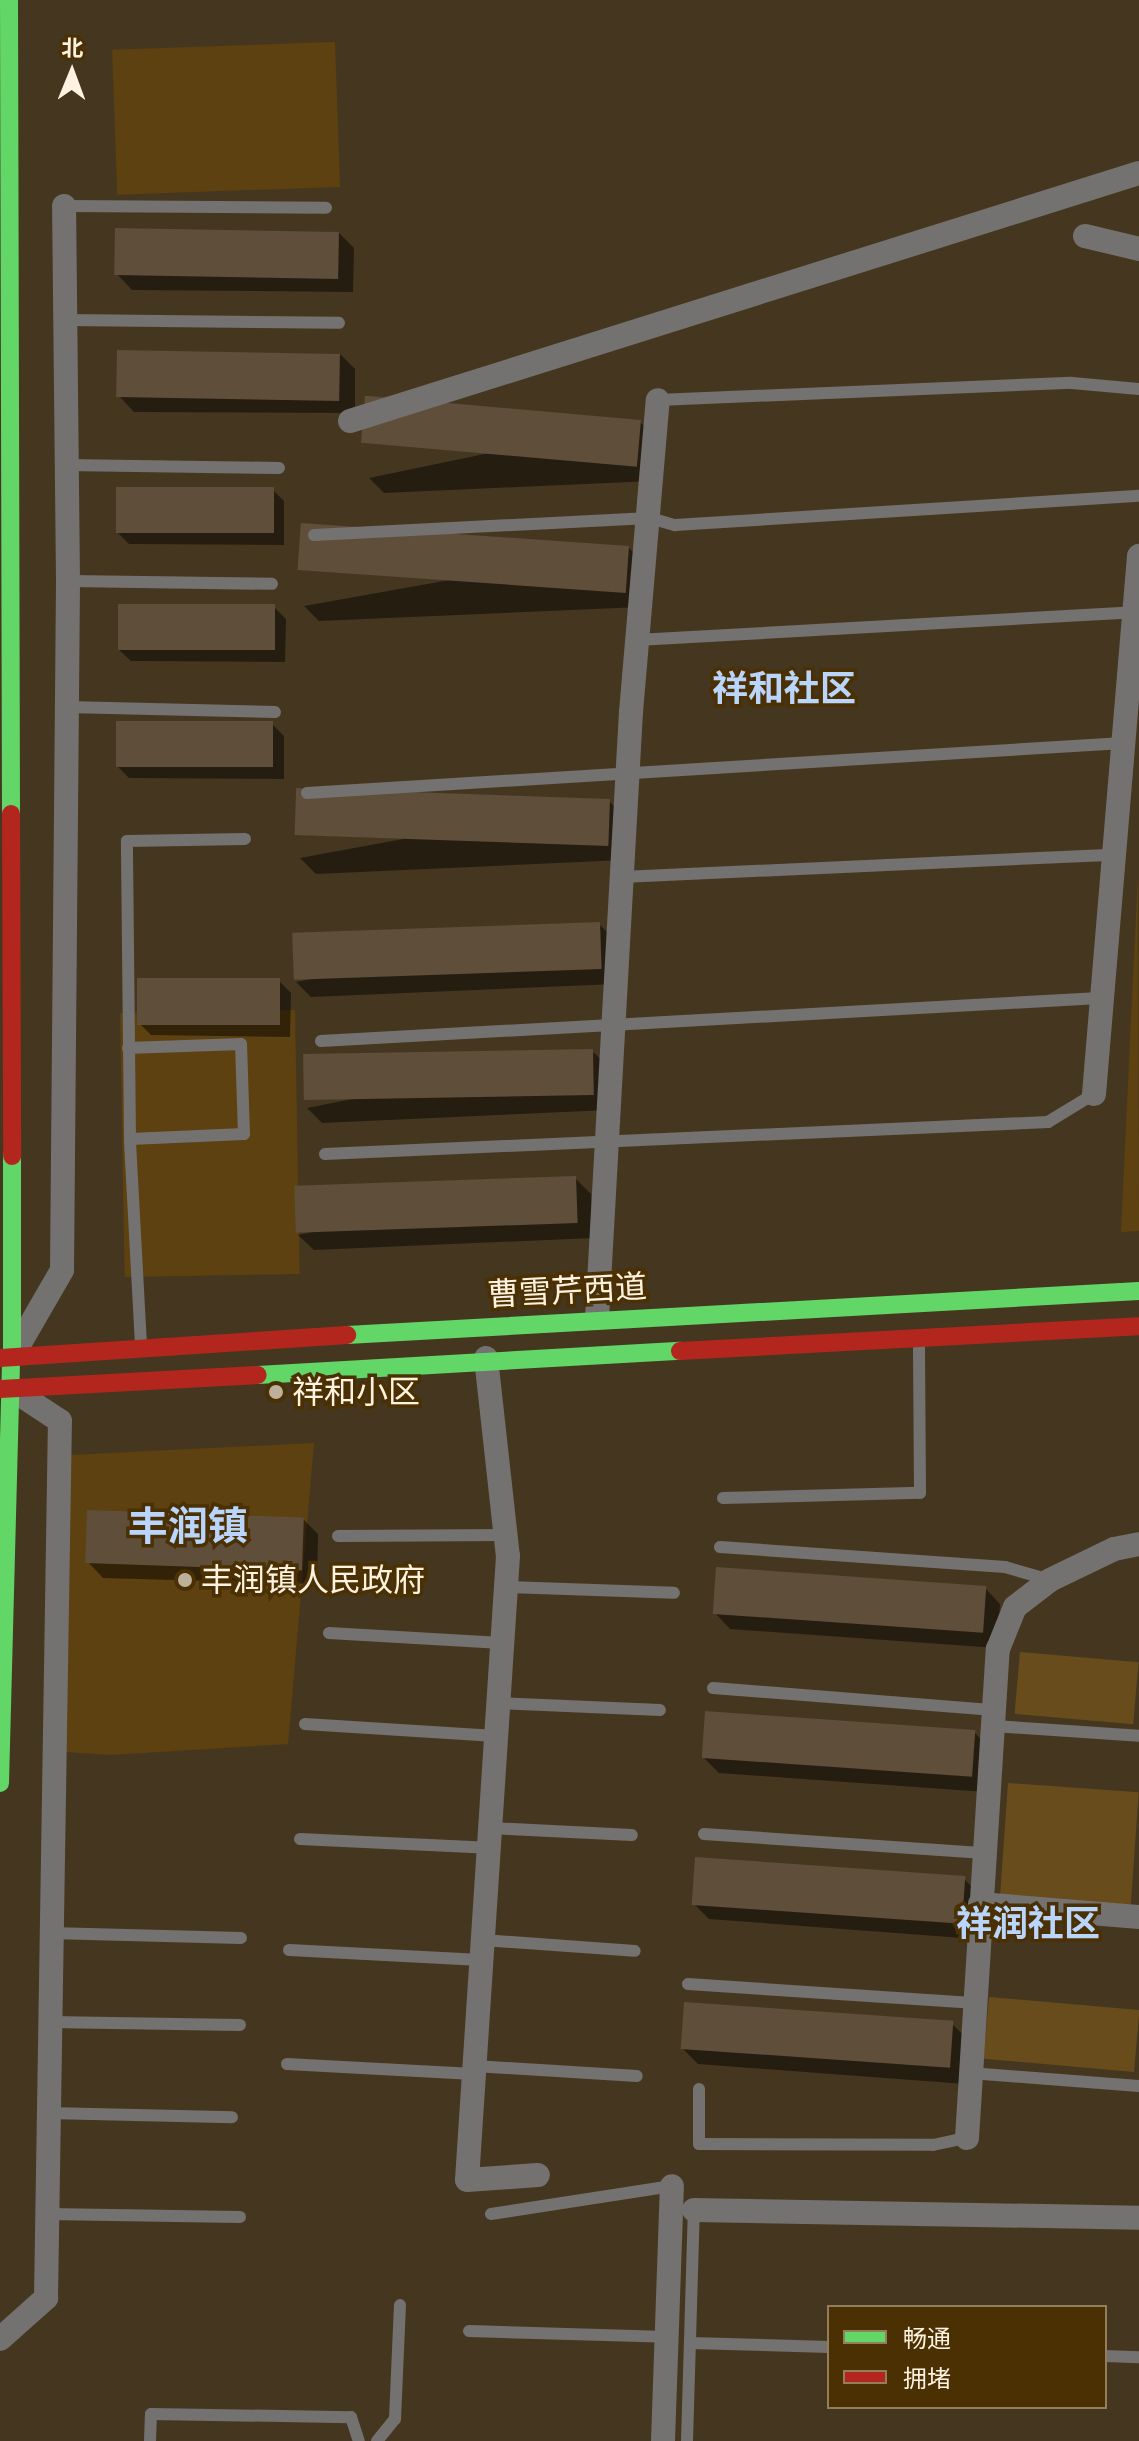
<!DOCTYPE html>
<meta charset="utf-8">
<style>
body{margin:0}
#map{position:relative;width:1139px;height:2441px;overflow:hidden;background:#45371f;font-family:Jost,"Noto Sans SC",sans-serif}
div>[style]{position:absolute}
.built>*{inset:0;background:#5d4110;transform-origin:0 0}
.green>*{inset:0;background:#694c1c;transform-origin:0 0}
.shadow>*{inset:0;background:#0007}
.building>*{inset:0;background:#5e4e3a;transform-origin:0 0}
.lane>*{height:12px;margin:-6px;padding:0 6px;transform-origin:6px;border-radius:6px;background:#737270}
.street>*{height:24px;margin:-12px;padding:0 12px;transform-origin:12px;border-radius:12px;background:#737270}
.fast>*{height:18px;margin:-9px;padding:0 9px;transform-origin:9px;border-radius:9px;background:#63d668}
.jam>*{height:18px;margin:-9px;padding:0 9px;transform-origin:9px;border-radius:9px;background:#b3261e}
.dots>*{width:22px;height:22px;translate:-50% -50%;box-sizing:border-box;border:4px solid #4a3002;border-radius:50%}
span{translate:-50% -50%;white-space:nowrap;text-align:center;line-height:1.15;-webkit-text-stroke:7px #4a3002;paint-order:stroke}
.street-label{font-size:32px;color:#fff2e0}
.poi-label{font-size:32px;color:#fff2e0}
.left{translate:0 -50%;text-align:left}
.quarter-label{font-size:36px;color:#bad5fb;font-weight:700}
.district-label{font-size:40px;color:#bad5fb;font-weight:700}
.legend{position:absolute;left:827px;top:2305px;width:280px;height:104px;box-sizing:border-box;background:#4a3002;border:2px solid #927e5b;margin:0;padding:10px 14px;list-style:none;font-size:24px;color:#fff2e0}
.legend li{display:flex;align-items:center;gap:16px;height:40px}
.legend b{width:40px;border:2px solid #927e5b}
.north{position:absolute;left:32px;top:32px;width:80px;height:80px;-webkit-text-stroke:6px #4a3002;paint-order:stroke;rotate:1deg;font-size:22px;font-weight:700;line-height:32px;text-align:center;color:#fff2e0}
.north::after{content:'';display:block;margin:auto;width:28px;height:36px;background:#fff2e0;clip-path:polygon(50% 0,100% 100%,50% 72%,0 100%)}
</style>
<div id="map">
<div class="built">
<i style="left:335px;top:42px;width:145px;height:223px;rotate:88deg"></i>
<i style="clip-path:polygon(1138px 873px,1139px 1231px,1121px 1232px)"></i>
<i style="left:295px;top:1010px;width:264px;height:175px;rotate:89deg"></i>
<i style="clip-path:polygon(314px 1443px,288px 1744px,111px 1755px,65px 1752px,71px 1455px)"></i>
</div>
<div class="green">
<i style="left:1020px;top:1652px;width:119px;height:62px;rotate:5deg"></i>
<i style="left:1008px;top:1783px;width:131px;height:115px;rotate:4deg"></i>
<i style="left:989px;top:1997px;width:151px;height:62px;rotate:5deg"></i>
</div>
<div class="shadow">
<i style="clip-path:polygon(338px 232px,354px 248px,353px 292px,132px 290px,117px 274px)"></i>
<i style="clip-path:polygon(340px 354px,355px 369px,355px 413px,134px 412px,119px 396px)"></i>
<i style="clip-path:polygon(640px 422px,656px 437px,652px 481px,384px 493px,369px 478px)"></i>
<i style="clip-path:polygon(273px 490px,284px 501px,284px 545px,129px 544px,118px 533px)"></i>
<i style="clip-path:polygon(629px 548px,644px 563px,641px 607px,319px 621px,304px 606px)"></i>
<i style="clip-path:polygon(274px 607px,286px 619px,285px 662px,131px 661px,119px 650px)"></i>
<i style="clip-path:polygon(272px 724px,284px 736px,284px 779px,129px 778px,118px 767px)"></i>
<i style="clip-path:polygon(609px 801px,624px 816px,623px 860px,316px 874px,300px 858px)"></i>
<i style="clip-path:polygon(599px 924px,615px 940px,616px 984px,311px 997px,296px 982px)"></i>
<i style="clip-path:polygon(279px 981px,291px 993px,290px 1037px,151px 1035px,140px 1024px)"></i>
<i style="clip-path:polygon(592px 1051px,608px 1066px,609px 1110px,322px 1123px,307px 1108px)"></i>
<i style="clip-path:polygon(575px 1178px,591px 1194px,593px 1238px,314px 1250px,298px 1235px)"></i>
<i style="clip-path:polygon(303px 1519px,318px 1534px,317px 1584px,103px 1578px,88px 1562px)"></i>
<i style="clip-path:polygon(985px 1588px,1000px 1604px,997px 1648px,730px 1629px,715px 1613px)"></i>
<i style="clip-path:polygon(974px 1732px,989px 1748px,986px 1792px,719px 1773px,704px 1758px)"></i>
<i style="clip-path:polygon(964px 1879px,979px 1894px,976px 1939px,709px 1919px,694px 1904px)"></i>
<i style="clip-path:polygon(952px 2024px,968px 2039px,965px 2084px,698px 2064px,683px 2049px)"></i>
</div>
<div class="building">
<i style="left:115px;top:228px;width:224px;height:47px;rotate:1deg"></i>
<i style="left:117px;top:350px;width:223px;height:47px;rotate:1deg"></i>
<i style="left:641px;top:420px;width:47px;height:277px;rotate:95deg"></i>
<i style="left:116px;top:487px;width:158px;height:46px"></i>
<i style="left:629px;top:546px;width:47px;height:329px;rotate:94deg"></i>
<i style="left:118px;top:604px;width:157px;height:46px"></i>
<i style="left:116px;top:721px;width:157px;height:46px"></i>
<i style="left:610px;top:799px;width:47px;height:314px;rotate:92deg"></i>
<i style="left:600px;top:922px;width:47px;height:308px;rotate:88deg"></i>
<i style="left:137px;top:978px;width:143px;height:47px"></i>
<i style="left:593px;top:1049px;width:46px;height:290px;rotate:89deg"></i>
<i style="left:576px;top:1176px;width:47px;height:282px;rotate:88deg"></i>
<i style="left:87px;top:1510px;width:217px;height:53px;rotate:2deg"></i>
<i style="left:716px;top:1567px;width:271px;height:47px;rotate:4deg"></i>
<i style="left:705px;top:1711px;width:271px;height:47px;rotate:4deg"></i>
<i style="left:695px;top:1857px;width:271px;height:48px;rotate:4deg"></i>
<i style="left:684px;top:2002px;width:270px;height:47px;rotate:4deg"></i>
</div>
<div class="lane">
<i style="left:64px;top:206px;width:262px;rotate:0.4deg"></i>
<i style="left:65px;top:320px;width:274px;rotate:0.6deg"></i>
<i style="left:658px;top:400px;width:414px;rotate:-2.4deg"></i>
<i style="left:1072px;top:383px;width:67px;rotate:5.1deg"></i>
<i style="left:66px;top:465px;width:213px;rotate:0.8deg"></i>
<i style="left:314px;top:535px;width:336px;rotate:-2.9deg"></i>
<i style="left:650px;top:518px;width:26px;rotate:16deg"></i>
<i style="left:675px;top:525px;width:465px;rotate:-3.6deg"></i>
<i style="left:68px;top:581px;width:204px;rotate:0.8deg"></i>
<i style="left:637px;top:640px;width:498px;rotate:-3.2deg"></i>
<i style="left:67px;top:707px;width:208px;rotate:1.4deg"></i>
<i style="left:307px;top:793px;width:818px;rotate:-3.51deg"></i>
<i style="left:622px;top:877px;width:492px;rotate:-2.6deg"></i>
<i style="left:321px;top:1041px;width:780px;rotate:-3.16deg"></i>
<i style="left:128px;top:1048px;width:113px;rotate:-2deg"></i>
<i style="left:241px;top:1044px;width:90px;rotate:88.1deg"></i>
<i style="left:244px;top:1134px;width:114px;rotate:177.5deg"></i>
<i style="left:325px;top:1154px;width:724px;rotate:-2.53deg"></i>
<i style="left:1048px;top:1122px;width:54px;rotate:-31.3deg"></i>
<i style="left:141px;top:1345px;width:206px;rotate:-93.1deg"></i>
<i style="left:130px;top:1139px;width:298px;rotate:-90.6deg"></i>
<i style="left:127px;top:841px;width:118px;rotate:-1deg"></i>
<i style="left:723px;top:1498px;width:197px;rotate:-1.5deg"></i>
<i style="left:920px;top:1493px;width:152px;rotate:-90.4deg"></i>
<i style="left:338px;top:1536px;width:168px;rotate:-0.3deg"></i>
<i style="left:720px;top:1547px;width:286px;rotate:4deg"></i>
<i style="left:1005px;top:1567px;width:47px;rotate:16.1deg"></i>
<i style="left:506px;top:1587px;width:168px;rotate:2deg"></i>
<i style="left:329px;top:1633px;width:173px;rotate:3.3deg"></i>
<i style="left:713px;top:1688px;width:282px;rotate:4.5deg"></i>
<i style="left:497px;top:1703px;width:163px;rotate:2.5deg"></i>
<i style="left:305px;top:1724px;width:191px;rotate:3.6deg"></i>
<i style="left:994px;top:1726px;width:145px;rotate:3.9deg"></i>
<i style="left:490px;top:1828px;width:142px;rotate:2.8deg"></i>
<i style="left:704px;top:1834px;width:281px;rotate:3.9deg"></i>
<i style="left:300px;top:1839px;width:188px;rotate:2.7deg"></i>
<i style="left:50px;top:1933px;width:191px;rotate:1.5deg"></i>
<i style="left:483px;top:1940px;width:152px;rotate:4.1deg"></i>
<i style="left:289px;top:1950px;width:192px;rotate:3deg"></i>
<i style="left:688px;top:1984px;width:285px;rotate:3.8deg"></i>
<i style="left:49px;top:2022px;width:191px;rotate:0.9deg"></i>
<i style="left:287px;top:2064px;width:187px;rotate:3.1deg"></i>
<i style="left:474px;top:2066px;width:163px;rotate:3.5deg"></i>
<i style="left:970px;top:2073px;width:169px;rotate:4.4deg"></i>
<i style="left:699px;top:2089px;width:55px;rotate:90deg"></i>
<i style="left:699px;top:2144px;width:234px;rotate:0.2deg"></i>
<i style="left:933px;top:2145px;width:35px;rotate:-12deg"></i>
<i style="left:49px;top:2113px;width:183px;rotate:1.3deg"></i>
<i style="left:47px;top:2214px;width:193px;rotate:0.9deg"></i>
<i style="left:491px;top:2214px;width:183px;rotate:-8.8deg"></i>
<i style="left:469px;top:2331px;width:198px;rotate:1.7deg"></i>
<i style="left:690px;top:2343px;width:139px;rotate:1.6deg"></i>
<i style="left:1105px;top:2356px;width:34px;rotate:2deg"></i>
<i style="left:150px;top:2441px;width:27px;rotate:-88deg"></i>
<i style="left:151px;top:2414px;width:200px;rotate:0.9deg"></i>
<i style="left:351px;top:2417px;width:25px;rotate:72deg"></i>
<i style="left:377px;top:2441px;width:28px;rotate:-51deg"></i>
<i style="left:395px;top:2419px;width:114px;rotate:-87.5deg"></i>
<i style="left:687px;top:2441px;width:231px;rotate:-88.3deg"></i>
</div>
<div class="street">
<i style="left:1085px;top:236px;width:56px;rotate:13.5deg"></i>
<i style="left:350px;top:421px;width:827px;rotate:-17.45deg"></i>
<i style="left:1094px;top:1094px;width:540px;rotate:-85.22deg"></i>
<i style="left:597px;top:1318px;width:607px;rotate:-86.79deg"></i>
<i style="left:631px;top:712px;width:313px;rotate:-85.1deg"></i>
<i style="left:13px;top:1355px;width:98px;rotate:-60deg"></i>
<i style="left:62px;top:1270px;width:689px;rotate:-89.5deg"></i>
<i style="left:68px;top:581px;width:375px;rotate:-90.6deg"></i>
<i style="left:486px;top:1358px;width:199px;rotate:83.7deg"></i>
<i style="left:508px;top:1556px;width:625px;rotate:93.76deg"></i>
<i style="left:467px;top:2180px;width:71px;rotate:-4deg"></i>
<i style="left:980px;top:1904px;width:160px;rotate:4.7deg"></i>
<i style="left:967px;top:2138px;width:490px;rotate:-86.4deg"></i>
<i style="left:998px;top:1649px;width:45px;rotate:-68deg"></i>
<i style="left:1015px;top:1607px;width:44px;rotate:-37.6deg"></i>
<i style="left:1050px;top:1580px;width:71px;rotate:-25.8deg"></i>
<i style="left:1114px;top:1549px;width:25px;rotate:-11deg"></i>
<i style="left:694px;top:2210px;width:445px;rotate:1deg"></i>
<i style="left:0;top:2339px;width:62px;rotate:-41.7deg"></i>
<i style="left:46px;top:2298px;width:877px;rotate:-89.09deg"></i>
<i style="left:60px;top:1421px;width:60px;rotate:-146.6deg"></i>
<i style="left:663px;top:2441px;width:255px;rotate:-88deg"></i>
</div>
<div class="fast">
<i style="left:9px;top:0;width:814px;rotate:89.86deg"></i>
<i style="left:12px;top:1156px;width:201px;rotate:90deg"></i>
<i style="left:347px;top:1335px;width:793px;rotate:-3.18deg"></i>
<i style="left:258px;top:1375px;width:423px;rotate:-3.3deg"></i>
<i style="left:0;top:1783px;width:416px;rotate:-88.5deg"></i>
</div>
<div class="jam">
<i style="left:11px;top:814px;width:342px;rotate:89.8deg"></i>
<i style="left:680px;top:1351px;width:460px;rotate:-3.1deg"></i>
<i style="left:0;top:1358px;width:348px;rotate:-3.8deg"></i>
<i style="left:0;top:1389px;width:258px;rotate:-3.1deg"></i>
</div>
<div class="dots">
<i style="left:276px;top:1392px;background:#beb19c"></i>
<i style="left:185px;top:1580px;background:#beb19c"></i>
</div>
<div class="street-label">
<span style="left:567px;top:1291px;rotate:-3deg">曹雪芹西道</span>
</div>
<div class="poi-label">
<span class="left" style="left:292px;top:1392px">祥和小区</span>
<span class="left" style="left:201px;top:1580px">丰润镇人民政府</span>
</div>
<div class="quarter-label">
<span style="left:784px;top:689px">祥和社区</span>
<span style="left:1028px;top:1924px">祥润社区</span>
</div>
<div class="district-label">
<span style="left:188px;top:1526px">丰润镇</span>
</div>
<ul class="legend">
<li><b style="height:10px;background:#63d668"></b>畅通</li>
<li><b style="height:10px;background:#b3261e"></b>拥堵</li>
</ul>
<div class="north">北</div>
</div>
